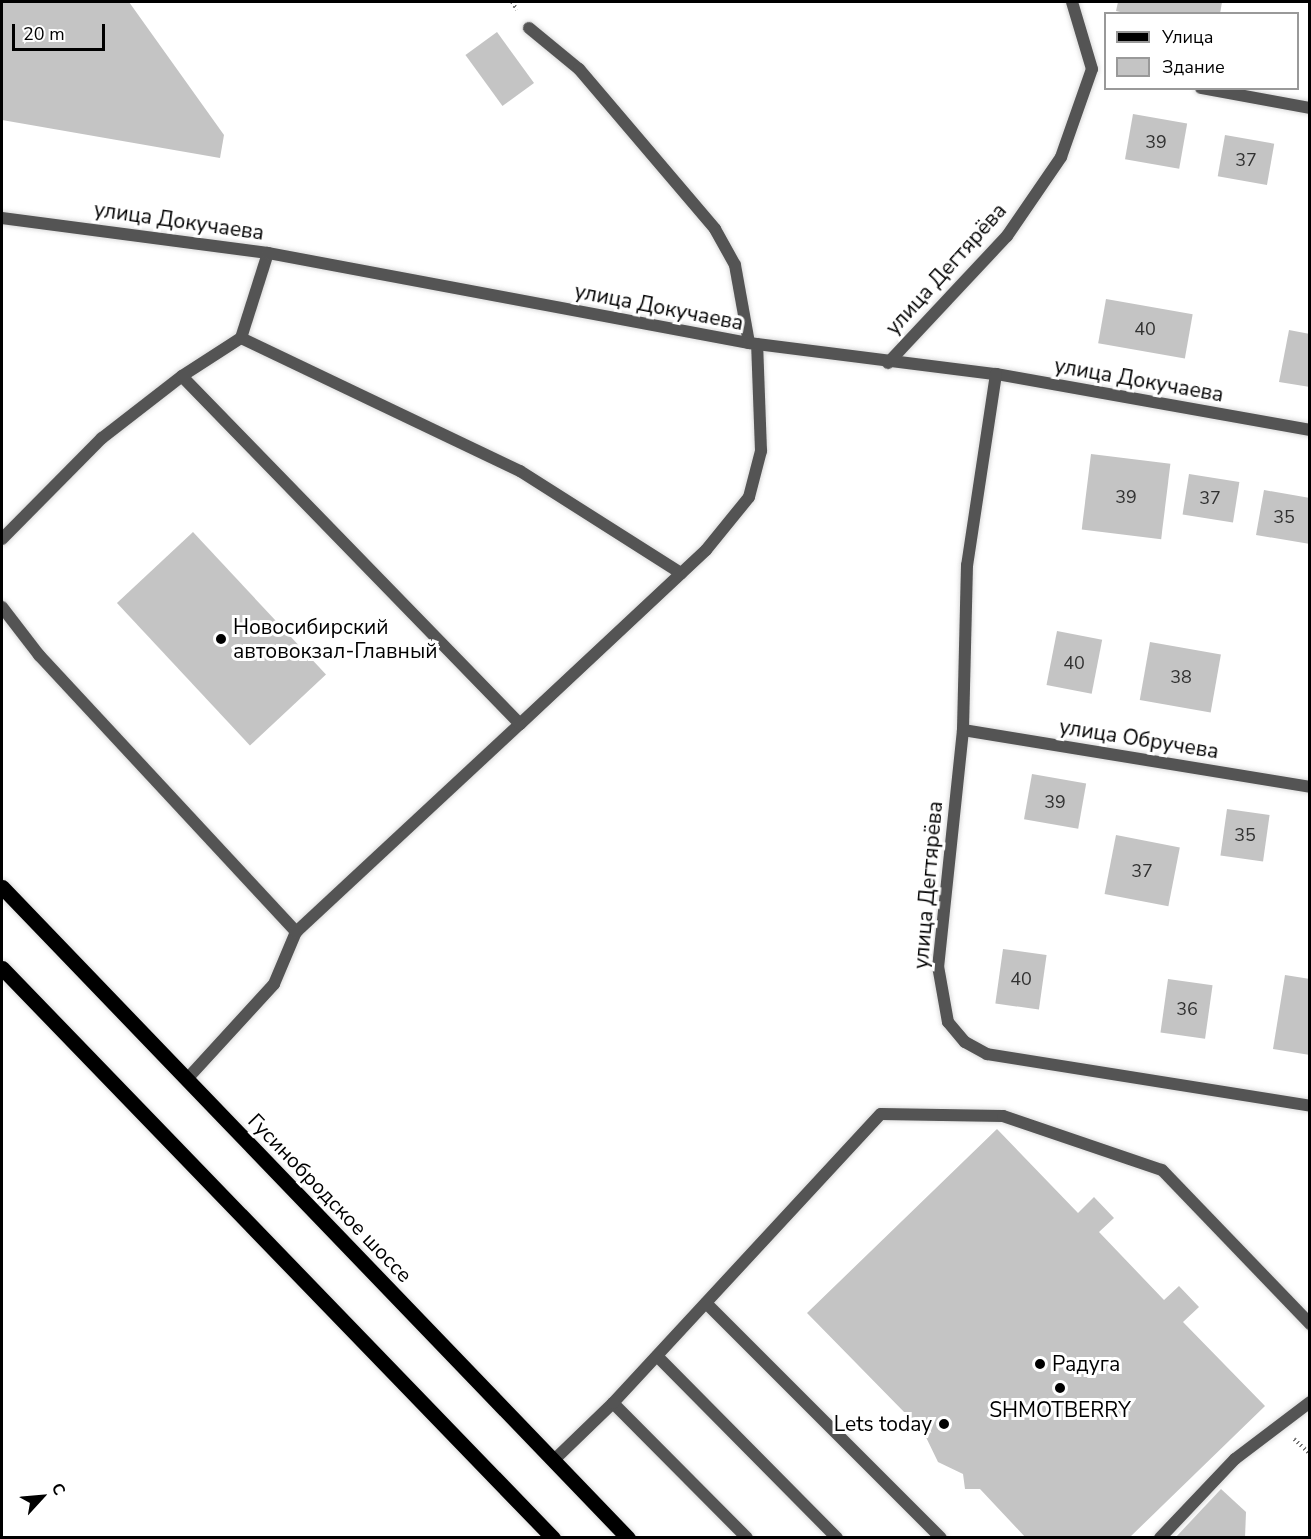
<!DOCTYPE html>
<meta charset="utf-8">
<style>
body{margin:0}
#map{position:relative;width:1311px;height:1539px;overflow:hidden;background:#fff;font-family:"Nunito Sans",sans-serif}
div>[style]{position:absolute}
.building>*{inset:0;background:#c4c4c4;transform-origin:0 0}
.path>*{height:4px;margin-top:-2px;transform-origin:0;background:repeating-linear-gradient(90deg,#767676 0 1.5px,transparent 0 4.5px)}
.roads{filter:drop-shadow(0 0 2px #dbdbdb) drop-shadow(0 0 2px #dbdbdb)}
.service>*{height:12px;margin:-6px;padding:0 6px;transform-origin:6px;border-radius:6px;background:#545454}
.minor>*{height:12px;margin:-6px;padding:0 6px;transform-origin:6px;border-radius:6px;background:#545454}
.primary>*{height:15px;margin:-7.5px;padding:0 7.5px;transform-origin:7.5px;border-radius:7.5px;background:#000}
.dots>*{width:16px;height:16px;translate:-50% -50%;box-sizing:border-box;border:3px solid #fff;border-radius:50%}
span{translate:-50% -50%;white-space:nowrap;text-align:center;line-height:1.15;-webkit-text-stroke:6px #fff;paint-order:stroke}
.number-label{font-size:18px;color:#313131}
.number-label span{-webkit-text-stroke-width:0}
.street-label{font-size:21px;color:#000}
.poi-label{font-size:21px;color:#000}
.left{translate:0 -50%;text-align:left}
.right{translate:-100% -50%;text-align:right}
.frame{position:absolute;inset:0;border:3px solid #000;pointer-events:none}
.legend{position:absolute;left:1104px;top:12px;width:195px;height:78px;box-sizing:border-box;background:#fff;border:2px solid #999;margin:0;padding:8px 10px;list-style:none;font-size:18px;color:#000}
.legend li{display:flex;align-items:center;gap:12px;height:30px}
.legend b{width:30px;border:2px solid #999}
.north{position:absolute;left:12px;top:1467px;width:60px;height:60px;-webkit-text-stroke:4px #fff;paint-order:stroke;rotate:64deg;font-size:16px;font-weight:700;line-height:24px;text-align:center;color:#000}
.north::after{content:'';display:block;margin:auto;width:21px;height:27px;background:#000;clip-path:polygon(50% 0,100% 100%,50% 72%,0 100%)}
.scale{position:absolute;left:12px;top:24px;width:93px;height:27px;box-sizing:border-box;border:3px solid #000;border-top:0;padding-left:8px;font-size:18px;line-height:21px;white-space:nowrap;color:#000;-webkit-text-stroke:4px #fff;paint-order:stroke}
</style>
<div id="map">
<div class="building">
<i style="clip-path:polygon(2px 2px,129px 2px,224px 135px,220px 158px,2px 120px)"></i>
<i style="clip-path:polygon(1118px 2px,1222px 2px,1220px 14px,1129px 14px,1116px 11px)"></i>
<i style="left:497px;top:32px;width:63px;height:39px;rotate:54deg"></i>
<i style="left:1133px;top:114px;width:55px;height:46px;rotate:10deg"></i>
<i style="left:1225px;top:135px;width:50px;height:42px;rotate:10deg"></i>
<i style="left:1106px;top:299px;width:88px;height:45px;rotate:10deg"></i>
<i style="clip-path:polygon(1289px 330px,1310px 334px,1310px 387px,1279px 382px)"></i>
<i style="left:1091px;top:454px;width:80px;height:76px;rotate:7deg"></i>
<i style="left:1189px;top:474px;width:51px;height:41px;rotate:9deg"></i>
<i style="clip-path:polygon(1264px 490px,1310px 498px,1310px 544px,1256px 535px)"></i>
<i style="left:193px;top:532px;width:195px;height:104px;rotate:47deg"></i>
<i style="left:1057px;top:631px;width:46px;height:55px;rotate:11deg"></i>
<i style="left:1150px;top:642px;width:72px;height:59px;rotate:10deg"></i>
<i style="left:1032px;top:774px;width:55px;height:46px;rotate:10deg"></i>
<i style="left:1227px;top:809px;width:43px;height:47px;rotate:8deg"></i>
<i style="left:1116px;top:835px;width:65px;height:60px;rotate:11deg"></i>
<i style="left:1003px;top:949px;width:44px;height:55px;rotate:8deg"></i>
<i style="clip-path:polygon(1285px 975px,1310px 979px,1310px 1055px,1273px 1049px)"></i>
<i style="left:1168px;top:979px;width:45px;height:54px;rotate:8deg"></i>
<i style="clip-path:polygon(997px 1129px,1078px 1213px,1094px 1197px,1114px 1218px,1099px 1232px,1164px 1300px,1179px 1286px,1199px 1307px,1183px 1322px,1265px 1406px,1129px 1538px,1026px 1538px,980px 1489px,965px 1489px,963px 1474px,938px 1462px,923px 1431px,908px 1430px,906px 1414px,807px 1313px)"></i>
<i style="clip-path:polygon(1221px 1489px,1246px 1512px,1245px 1538px,1175px 1538px)"></i>
</div>
<div class="path">
<i style="left:512px;top:2px;width:9px;rotate:58deg"></i>
<i style="left:1294px;top:1439px;width:22px;rotate:43deg"></i>
</div>
<div class="roads">
<div class="service">
<i style="left:529px;top:28px;width:65px;rotate:39.4deg"></i>
<i style="left:579px;top:69px;width:210px;rotate:49.6deg"></i>
<i style="left:715px;top:229px;width:41px;rotate:60.9deg"></i>
<i style="left:735px;top:265px;width:79px;rotate:79.8deg"></i>
<i style="left:241px;top:338px;width:309px;rotate:25.5deg"></i>
<i style="left:520px;top:471px;width:191px;rotate:32.4deg"></i>
<i style="left:2px;top:539px;width:142px;rotate:-45.3deg"></i>
<i style="left:102px;top:438px;width:101px;rotate:-37.8deg"></i>
<i style="left:2px;top:607px;width:61px;rotate:52.4deg"></i>
<i style="left:39px;top:655px;width:378px;rotate:47.1deg"></i>
<i style="left:520px;top:724px;width:255px;rotate:-43.1deg"></i>
<i style="left:706px;top:550px;width:68px;rotate:-50.9deg"></i>
<i style="left:749px;top:497px;width:48px;rotate:-75.4deg"></i>
<i style="left:761px;top:451px;width:107px;rotate:-92.1deg"></i>
<i style="left:187px;top:1079px;width:129px;rotate:-47.5deg"></i>
<i style="left:274px;top:984px;width:56px;rotate:-67.1deg"></i>
<i style="left:296px;top:932px;width:306px;rotate:-42.9deg"></i>
<i style="left:520px;top:724px;width:485px;rotate:-134.2deg"></i>
<i style="left:182px;top:376px;width:70px;rotate:-32.8deg"></i>
<i style="left:241px;top:338px;width:89px;rotate:-72.4deg"></i>
<i style="left:706px;top:1303px;width:332px;rotate:45deg"></i>
<i style="left:657px;top:1356px;width:256px;rotate:45.3deg"></i>
<i style="left:613px;top:1403px;width:190px;rotate:45.2deg"></i>
<i style="left:554px;top:1460px;width:82px;rotate:-44deg"></i>
<i style="left:613px;top:1403px;width:394px;rotate:-47.2deg"></i>
<i style="left:881px;top:1114px;width:122px;rotate:0.9deg"></i>
<i style="left:1003px;top:1116px;width:168px;rotate:18.8deg"></i>
<i style="left:1162px;top:1170px;width:214px;rotate:46.1deg"></i>
<i style="left:1160px;top:1538px;width:109px;rotate:-46.5deg"></i>
<i style="left:1235px;top:1459px;width:94px;rotate:-37.2deg"></i>
</div>
<div class="minor">
<i style="left:1201px;top:88px;width:111px;rotate:10.4deg"></i>
<i style="left:2px;top:218px;width:268px;rotate:7.5deg"></i>
<i style="left:268px;top:253px;width:489px;rotate:10.6deg"></i>
<i style="left:749px;top:343px;width:249px;rotate:7.2deg"></i>
<i style="left:996px;top:374px;width:319px;rotate:10.1deg"></i>
<i style="left:888px;top:363px;width:174px;rotate:-46.9deg"></i>
<i style="left:1007px;top:236px;width:96px;rotate:-55.6deg"></i>
<i style="left:1061px;top:157px;width:93px;rotate:-70.6deg"></i>
<i style="left:1092px;top:69px;width:70px;rotate:-106.6deg"></i>
<i style="left:996px;top:374px;width:193px;rotate:98.6deg"></i>
<i style="left:967px;top:565px;width:165px;rotate:91.4deg"></i>
<i style="left:963px;top:730px;width:237px;rotate:96deg"></i>
<i style="left:938px;top:966px;width:57px;rotate:79.9deg"></i>
<i style="left:948px;top:1022px;width:26px;rotate:50deg"></i>
<i style="left:965px;top:1042px;width:25px;rotate:29deg"></i>
<i style="left:987px;top:1054px;width:327px;rotate:9.1deg"></i>
<i style="left:963px;top:730px;width:352px;rotate:9.3deg"></i>
</div>
<div class="primary">
<i style="left:2px;top:887px;width:903px;rotate:46.12deg"></i>
<i style="left:2px;top:968px;width:793px;rotate:45.97deg"></i>
</div>
</div>
<div class="dots">
<i style="left:221px;top:639px;background:#000"></i>
<i style="left:1040px;top:1364px;background:#000"></i>
<i style="left:1060px;top:1388px;background:#000"></i>
<i style="left:944px;top:1424px;background:#000"></i>
</div>
<div class="number-label">
<span style="left:1156px;top:142px">39</span>
<span style="left:1246px;top:160px">37</span>
<span style="left:1145px;top:329px">40</span>
<span style="left:1126px;top:497px">39</span>
<span style="left:1210px;top:498px">37</span>
<span style="left:1284px;top:517px">35</span>
<span style="left:1074px;top:663px">40</span>
<span style="left:1181px;top:677px">38</span>
<span style="left:1055px;top:802px">39</span>
<span style="left:1245px;top:835px">35</span>
<span style="left:1142px;top:871px">37</span>
<span style="left:1021px;top:979px">40</span>
<span style="left:1187px;top:1009px">36</span>
</div>
<div class="street-label">
<span style="left:179px;top:221px;rotate:8deg">улица Докучаева</span>
<span style="left:946px;top:269px;rotate:-48deg">улица Дегтярёва</span>
<span style="left:659px;top:307px;rotate:11deg">улица Докучаева</span>
<span style="left:1139px;top:380px;rotate:10deg">улица Докучаева</span>
<span style="left:1139px;top:739px;rotate:9deg">улица Обручева</span>
<span style="left:928px;top:885px;rotate:-85deg">улица Дегтярёва</span>
<span style="left:330px;top:1198px;rotate:46deg">Гусинобродское шоссе</span>
</div>
<div class="poi-label">
<span class="left" style="left:233px;top:639px">Новосибирский<br>автовокзал-Главный</span>
<span class="left" style="left:1052px;top:1364px">Радуга</span>
<span style="left:1060px;top:1410px">SHMOTBERRY</span>
<span class="right" style="left:932px;top:1424px">Lets today</span>
</div>
<div class="frame"></div>
<ul class="legend">
<li><b style="height:8px;background:#000"></b>Улица</li>
<li><b style="height:16px;background:#c4c4c4"></b>Здание</li>
</ul>
<div class="north">С</div>
<div class="scale">20 m</div>
</div>
